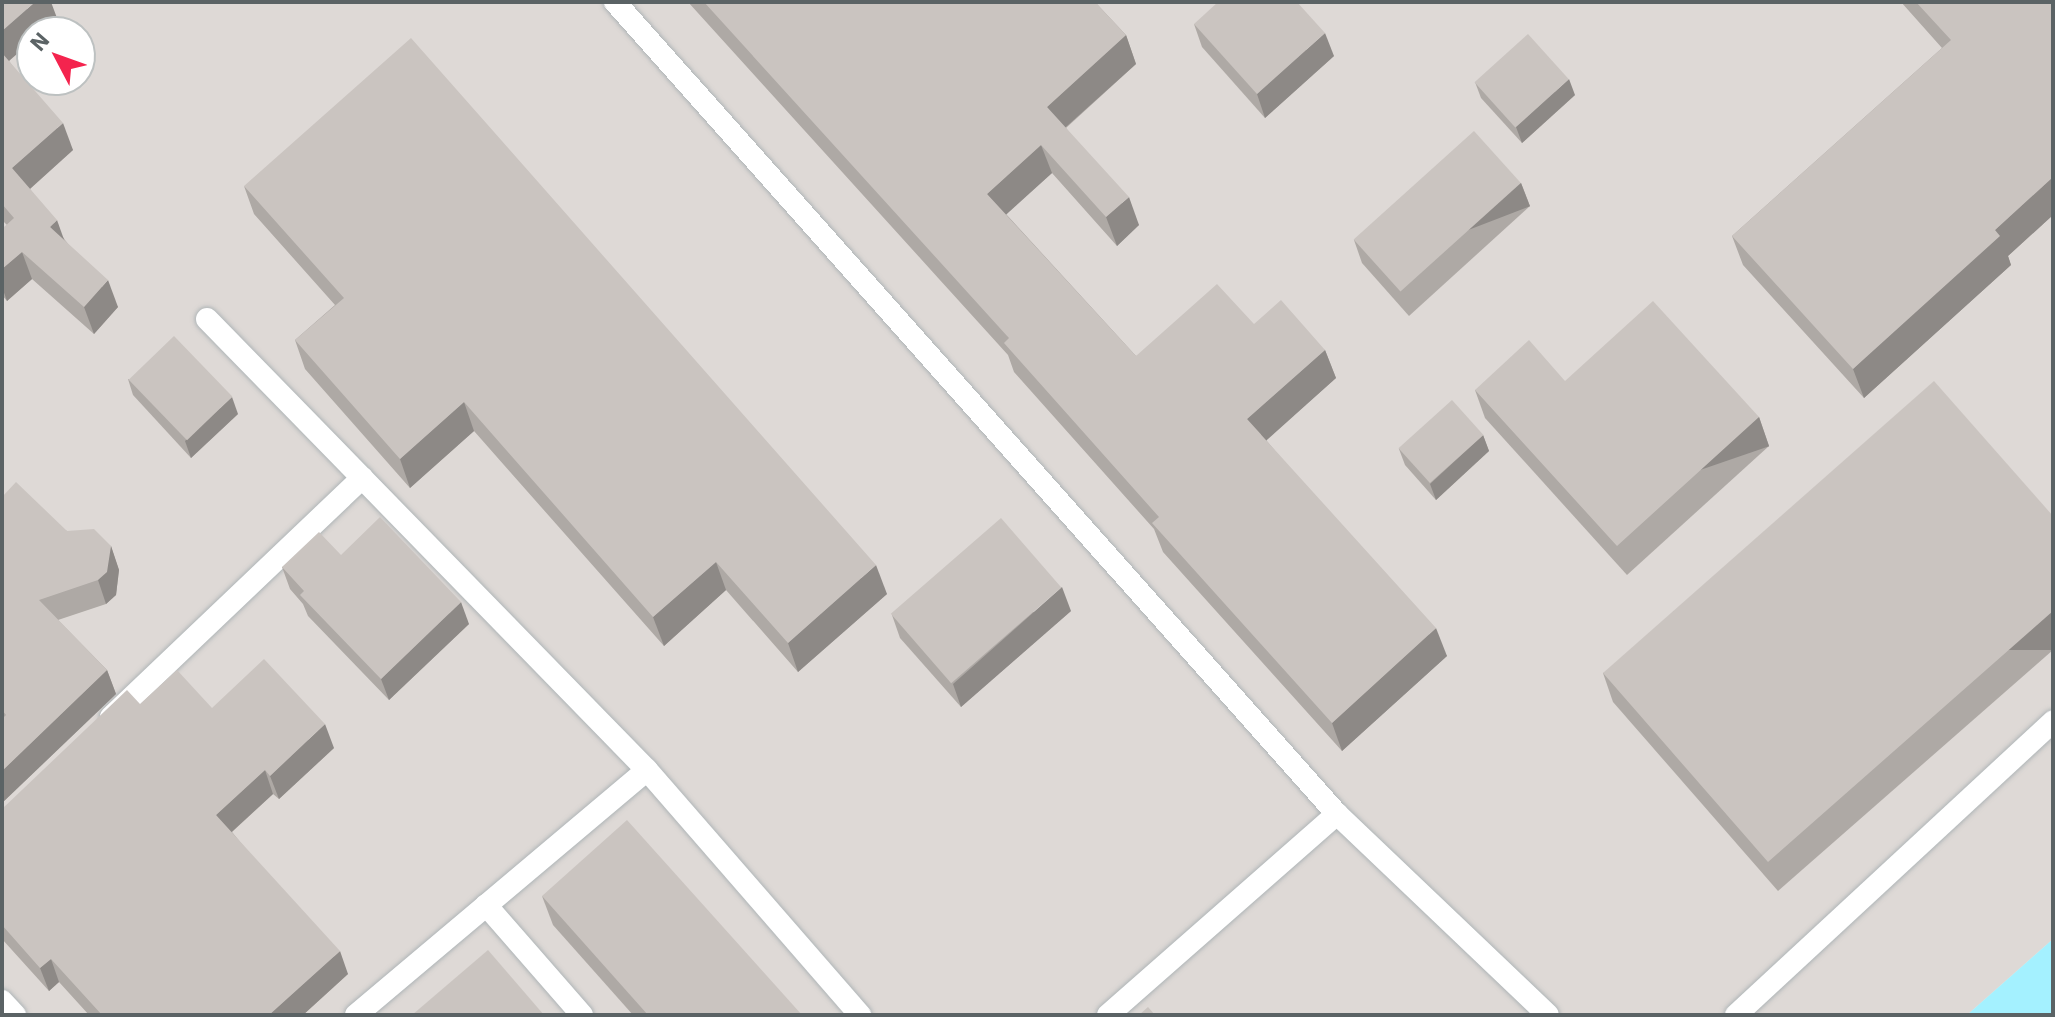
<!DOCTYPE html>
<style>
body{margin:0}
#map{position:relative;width:2055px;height:1017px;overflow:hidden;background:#efe9e3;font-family:"IBM Plex Sans",sans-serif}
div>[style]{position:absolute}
.industrial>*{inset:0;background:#ded9d6}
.water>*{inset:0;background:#a4f1ff}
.roads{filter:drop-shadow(0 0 2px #afb5b7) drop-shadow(0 0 2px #afb5b7)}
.lane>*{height:22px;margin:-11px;padding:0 11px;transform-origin:11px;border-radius:11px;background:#fff}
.wall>*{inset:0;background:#aea9a5}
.shaded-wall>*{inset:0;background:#8d8986;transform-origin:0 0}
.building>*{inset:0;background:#cac4c0;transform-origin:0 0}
span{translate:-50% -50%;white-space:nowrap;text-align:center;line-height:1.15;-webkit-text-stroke:6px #fff;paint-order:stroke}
.frame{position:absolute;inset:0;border:4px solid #5b6365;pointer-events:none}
.north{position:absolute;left:16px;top:16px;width:80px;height:80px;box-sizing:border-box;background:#fff;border:2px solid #bdc1c1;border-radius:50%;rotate:311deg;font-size:22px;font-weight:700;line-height:32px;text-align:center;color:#5b6365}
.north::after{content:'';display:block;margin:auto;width:28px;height:36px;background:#f4244e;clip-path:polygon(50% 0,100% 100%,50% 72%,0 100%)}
</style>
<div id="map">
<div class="industrial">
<i style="clip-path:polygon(evenodd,2px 2px,2053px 2px,2053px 939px,1967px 1015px,2px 1015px,2px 2px,32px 32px,80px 32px,80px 80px,32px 80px,32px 32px)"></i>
</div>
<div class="water">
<i style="clip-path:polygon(2053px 939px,2053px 1015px,1967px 1015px)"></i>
</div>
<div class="roads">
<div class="lane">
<i style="left:615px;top:2px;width:1087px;rotate:48.36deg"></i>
<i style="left:1337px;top:814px;width:291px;rotate:43.6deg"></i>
<i style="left:207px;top:319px;width:630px;rotate:45.71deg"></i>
<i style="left:647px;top:770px;width:325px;rotate:49deg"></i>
<i style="left:111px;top:717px;width:347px;rotate:-43.6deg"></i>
<i style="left:486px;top:905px;width:146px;rotate:48.9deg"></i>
<i style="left:2px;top:1001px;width:19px;rotate:47deg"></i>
<i style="left:356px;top:1015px;width:380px;rotate:-40.1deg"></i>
<i style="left:1108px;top:1015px;width:305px;rotate:-41.3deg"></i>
<i style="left:1736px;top:1015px;width:432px;rotate:-42.8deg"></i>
</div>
</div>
<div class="wall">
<i style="clip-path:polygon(2px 2px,57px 18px,42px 32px,32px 32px,9px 61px,73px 150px,30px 189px,65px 240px,118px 307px,94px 334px,32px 279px,7px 301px,2px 295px,2px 229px,7px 225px,2px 220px)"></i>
<i style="clip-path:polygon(688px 2px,1095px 2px,1126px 35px,1136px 64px,1066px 128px,1139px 225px,1117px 246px,1052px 173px,1006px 214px,1136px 356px,1254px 324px,1325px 350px,1336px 378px,1266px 440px,1447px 656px,1342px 751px,1163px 552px,1154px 529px,1014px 372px,1008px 355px)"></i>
<i style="clip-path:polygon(1901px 2px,2053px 2px,2053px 215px,2008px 256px,2011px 265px,1864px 398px,1743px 265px,1732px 236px,1942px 48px)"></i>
<i style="clip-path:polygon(1194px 24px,1334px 56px,1265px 118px,1202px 47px)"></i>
<i style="clip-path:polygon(1475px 82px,1575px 95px,1522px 143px,1481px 98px)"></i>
<i style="clip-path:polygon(1521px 183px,1530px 206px,1409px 316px,1362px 263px,1354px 240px)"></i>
<i style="clip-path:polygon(244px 186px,887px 594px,798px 672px,726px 590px,664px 646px,474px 431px,410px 488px,305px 369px,295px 340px,335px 305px,254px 214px)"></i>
<i style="clip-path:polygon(128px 379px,238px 414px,191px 458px,133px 395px)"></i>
<i style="clip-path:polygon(1565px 381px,1759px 417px,1769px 446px,1627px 575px,1485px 418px,1475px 390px)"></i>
<i style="clip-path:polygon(1483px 435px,1489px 451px,1436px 500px,1405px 465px,1399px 449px)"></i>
<i style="clip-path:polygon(2px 497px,67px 531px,111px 546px,119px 570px,116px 595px,106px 604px,58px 620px,107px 670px,116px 694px,2px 803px)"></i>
<i style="clip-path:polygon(2053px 516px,2053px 650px,1778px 891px,1613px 702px,1603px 673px)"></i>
<i style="clip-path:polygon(341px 555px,469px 624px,389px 700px,308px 616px,303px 604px,290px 589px,282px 567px)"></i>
<i style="clip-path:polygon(1071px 611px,961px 707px,900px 638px,892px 615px)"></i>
<i style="clip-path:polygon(140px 704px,212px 708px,334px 748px,279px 799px,273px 794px,232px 832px,348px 974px,303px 1015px,89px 1015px,59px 982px,49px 991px,2px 939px,2px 809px)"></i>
<i style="clip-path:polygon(542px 896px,802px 1015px,633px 1015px,553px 925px)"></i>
</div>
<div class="shaded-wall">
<i style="clip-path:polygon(35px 2px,51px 2px,57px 18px,42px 32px,32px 32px,32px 41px,2px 67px,2px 31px)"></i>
<i style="clip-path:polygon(1325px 33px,1334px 56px,1265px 118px,1257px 94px)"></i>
<i style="clip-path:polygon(1126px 35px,1136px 64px,1057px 135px,1047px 107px)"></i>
<i style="clip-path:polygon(1569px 79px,1575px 95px,1522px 143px,1516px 127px)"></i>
<i style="clip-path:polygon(63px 123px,73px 150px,22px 196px,12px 168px)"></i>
<i style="clip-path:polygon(1041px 145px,1052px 173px,998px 222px,987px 194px)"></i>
<i style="clip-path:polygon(2053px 177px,2053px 215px,2008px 256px,2011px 265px,1864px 398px,1853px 369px,1995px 230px)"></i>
<i style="left:1521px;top:183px;width:25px;height:162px;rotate:69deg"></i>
<i style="clip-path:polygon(1129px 197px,1139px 225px,1117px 246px,1106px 217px)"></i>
<i style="clip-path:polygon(57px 220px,67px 248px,50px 227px)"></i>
<i style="clip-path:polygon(22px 252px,32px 279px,7px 301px,2px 287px,2px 269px)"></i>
<i style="clip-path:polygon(108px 280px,118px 307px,94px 334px,84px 307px)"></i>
<i style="clip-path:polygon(1325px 350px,1336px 378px,1258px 448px,1247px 419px)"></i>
<i style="clip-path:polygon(232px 397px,238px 414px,191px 458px,185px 441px)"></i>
<i style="clip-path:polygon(464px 402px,474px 431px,410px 488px,400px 459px)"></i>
<i style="left:1759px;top:417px;width:31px;height:192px;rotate:71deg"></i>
<i style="clip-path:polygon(1483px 435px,1489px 451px,1436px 500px,1430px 484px)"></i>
<i style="clip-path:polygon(111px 546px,119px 570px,116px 595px,106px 604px,98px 580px)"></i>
<i style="clip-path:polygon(716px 562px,726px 590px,664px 646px,653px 617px)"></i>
<i style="clip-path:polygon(876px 565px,887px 594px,798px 672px,788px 643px)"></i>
<i style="clip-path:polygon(1062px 587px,1071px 611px,961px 707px,953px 684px)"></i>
<i style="clip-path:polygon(461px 602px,469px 624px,389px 700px,381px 679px)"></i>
<i style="left:2053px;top:611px;width:39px;height:380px;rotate:90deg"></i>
<i style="clip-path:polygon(1436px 628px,1447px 656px,1342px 751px,1332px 723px)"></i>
<i style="clip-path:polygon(107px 670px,116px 694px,2px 803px,2px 771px)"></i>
<i style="clip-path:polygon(325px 724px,334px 748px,279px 799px,270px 776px)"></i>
<i style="clip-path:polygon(265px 770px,273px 794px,225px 838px,216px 815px)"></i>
<i style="clip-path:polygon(340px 951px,348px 974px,303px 1015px,269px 1015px)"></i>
<i style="clip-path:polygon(51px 959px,59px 982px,49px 991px,40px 968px)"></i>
</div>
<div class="building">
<i style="clip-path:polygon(2px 2px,35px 2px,2px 31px)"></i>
<i style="clip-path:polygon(704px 2px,1095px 2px,1126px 35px,1047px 107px,1129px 197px,1106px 217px,1041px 145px,987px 194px,1136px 356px,1217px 284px,1254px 324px,1281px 300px,1325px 350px,1247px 419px,1436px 628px,1332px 723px,1152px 523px,1159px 517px,1004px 343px,1009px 338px)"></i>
<i style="clip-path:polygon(1218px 2px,1297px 2px,1325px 33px,1257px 94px,1194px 24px)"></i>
<i style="clip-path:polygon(1916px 2px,2053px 2px,2053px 177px,1995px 230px,2000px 236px,1853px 369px,1732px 236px,1951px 40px)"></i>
<i style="left:1528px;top:34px;width:61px;height:72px;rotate:48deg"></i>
<i style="clip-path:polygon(411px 38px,876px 565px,788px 643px,716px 562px,653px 617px,464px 402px,400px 459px,295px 340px,344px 298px,244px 186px)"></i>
<i style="clip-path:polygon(2px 53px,63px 123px,12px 168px,57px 220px,50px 227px,108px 280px,84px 307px,22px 252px,2px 269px,2px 229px,14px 218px,2px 204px)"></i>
<i style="left:1474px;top:131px;width:70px;height:162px;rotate:48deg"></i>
<i style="clip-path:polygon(1653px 301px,1759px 417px,1617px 546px,1475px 390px,1529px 340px,1565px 381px)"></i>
<i style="left:174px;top:336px;width:84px;height:63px;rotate:46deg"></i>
<i style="clip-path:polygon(1934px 381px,2053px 516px,2053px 611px,1768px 862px,1603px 673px)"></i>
<i style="left:1452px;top:400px;width:47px;height:72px;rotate:48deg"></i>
<i style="clip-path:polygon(16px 482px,67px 531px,94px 529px,111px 546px,107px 572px,98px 580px,39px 600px,107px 670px,2px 771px,2px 719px,6px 715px,2px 710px,2px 497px)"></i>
<i style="clip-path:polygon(380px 517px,461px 602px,381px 679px,300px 595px,304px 591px,282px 567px,319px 532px,341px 555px)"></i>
<i style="left:1001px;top:518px;width:92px;height:146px;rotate:49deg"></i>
<i style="clip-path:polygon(264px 659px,325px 724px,270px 776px,265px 770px,216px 815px,340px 951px,269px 1015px,102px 1015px,51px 959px,40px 968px,2px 925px,2px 809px,127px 690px,140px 704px,177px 670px,212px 708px)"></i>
<i style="clip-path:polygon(627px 820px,802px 1015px,648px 1015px,542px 896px)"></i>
<i style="clip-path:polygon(488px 950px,544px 1015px,412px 1015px)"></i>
<i style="clip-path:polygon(1148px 1007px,1155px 1015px,1139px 1015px)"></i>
</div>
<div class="frame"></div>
<div class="north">N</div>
</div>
